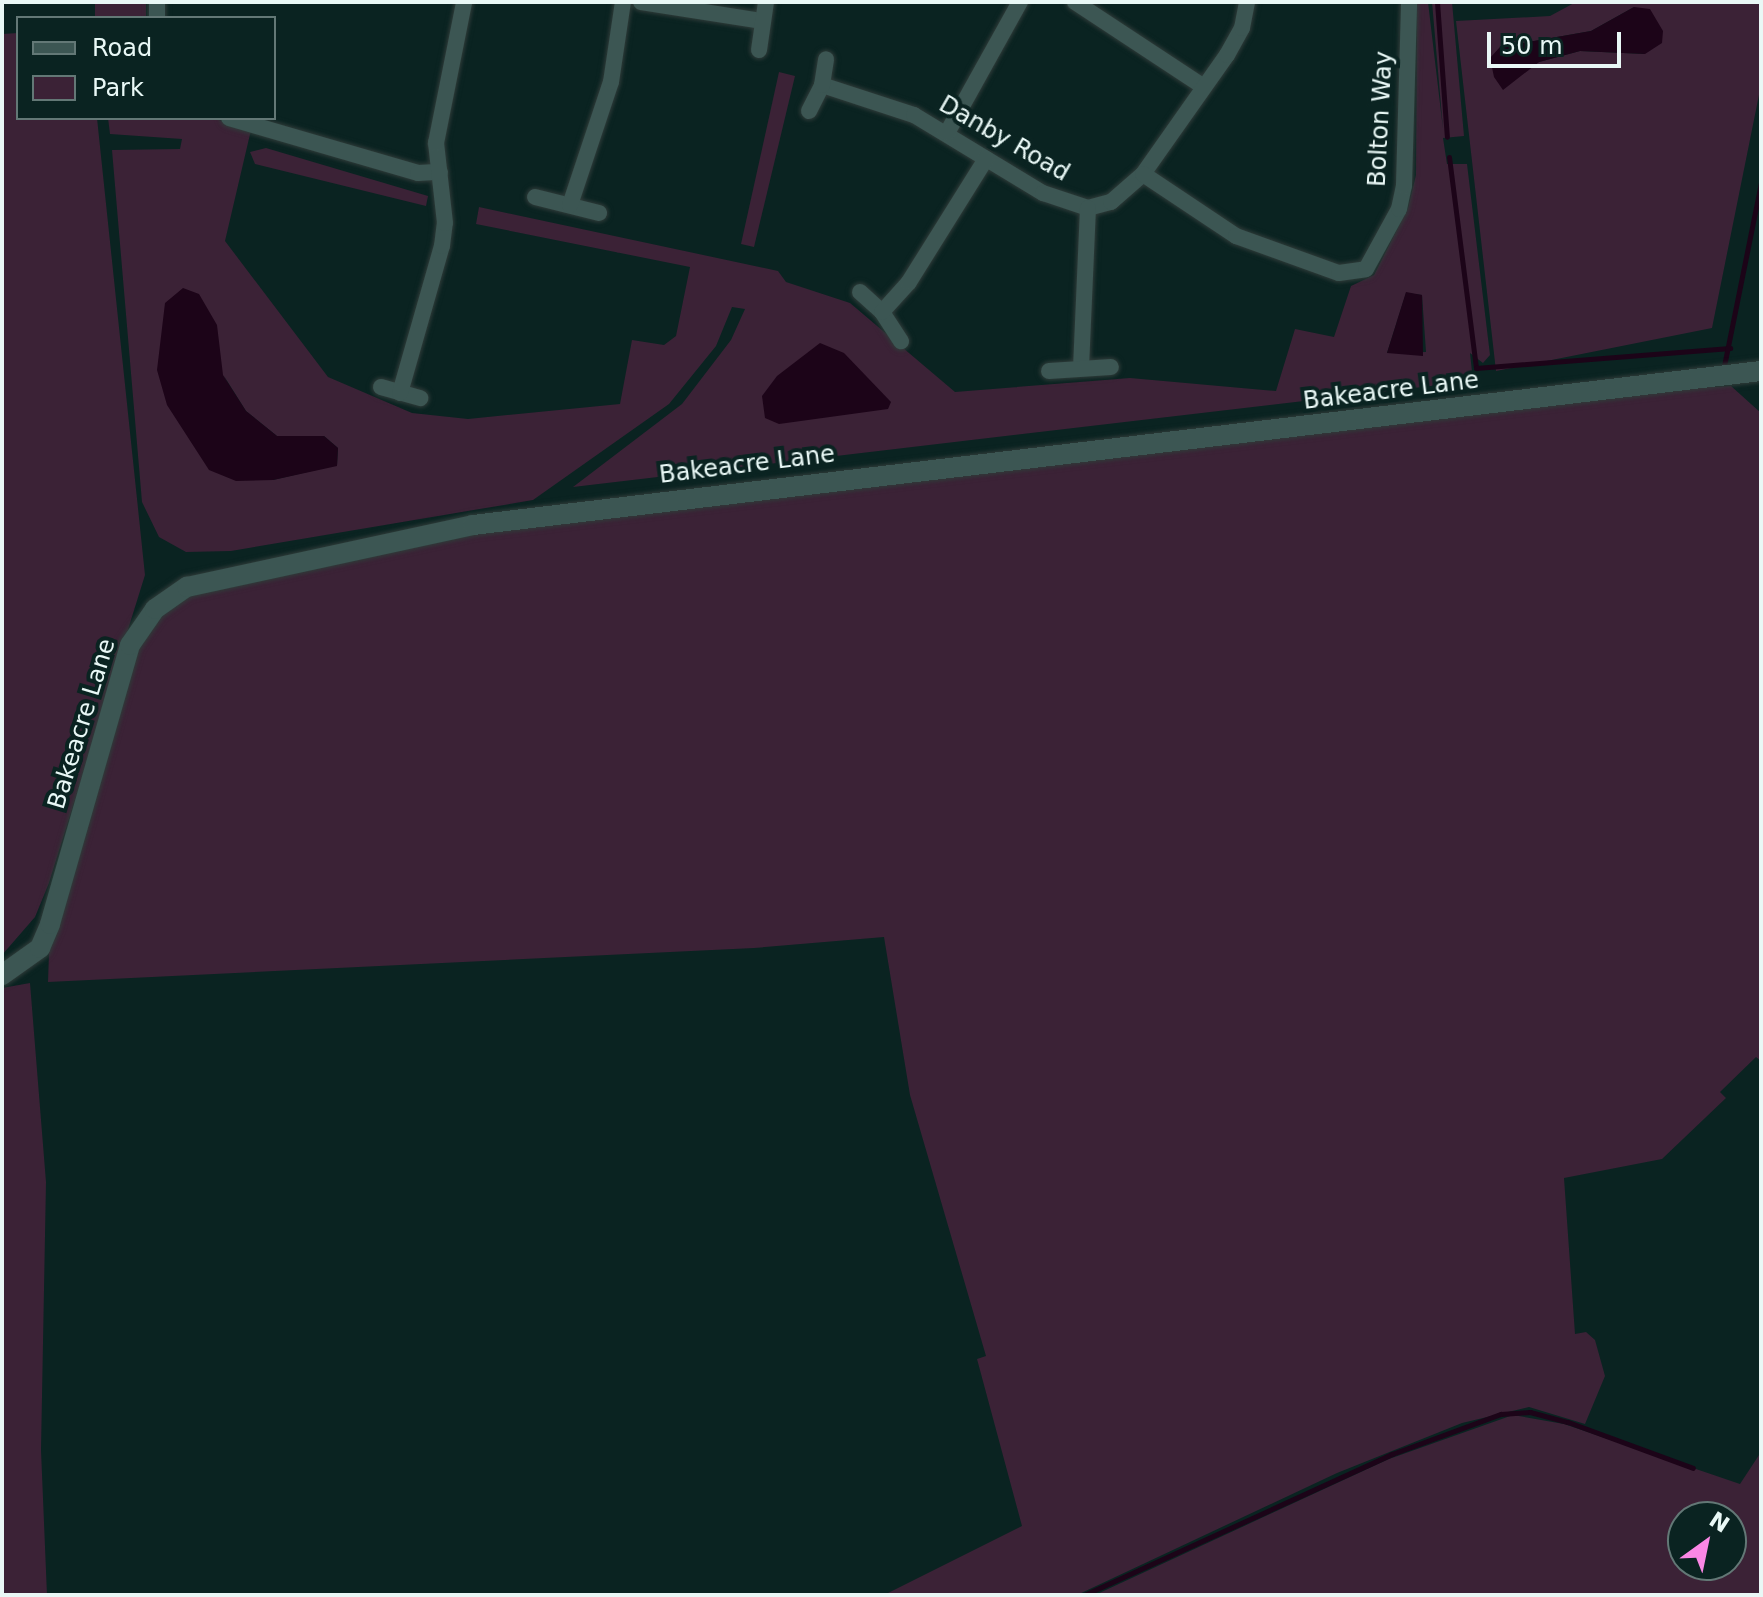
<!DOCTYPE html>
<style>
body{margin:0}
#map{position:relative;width:1763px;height:1597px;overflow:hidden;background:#0a2321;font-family:"DejaVu Sans",sans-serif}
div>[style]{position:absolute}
.green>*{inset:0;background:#3b2236;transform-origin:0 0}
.water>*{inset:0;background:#1c0418}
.stream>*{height:5px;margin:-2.5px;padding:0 2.5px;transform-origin:2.5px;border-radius:2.5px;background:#1c0418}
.roads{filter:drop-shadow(0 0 2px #2f3b39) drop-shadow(0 0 2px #2f3b39)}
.minor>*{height:16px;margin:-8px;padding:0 8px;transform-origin:8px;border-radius:8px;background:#3c5653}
.tertiary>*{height:20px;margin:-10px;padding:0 10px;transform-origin:10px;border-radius:10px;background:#3c5653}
span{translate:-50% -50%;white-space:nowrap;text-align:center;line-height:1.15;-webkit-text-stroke:8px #0a2321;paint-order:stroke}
.street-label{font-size:24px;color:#e9f8f6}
.frame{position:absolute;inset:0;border:4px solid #e9f8f6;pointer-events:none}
.legend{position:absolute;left:16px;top:16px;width:260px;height:104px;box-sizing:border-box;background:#0a2321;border:2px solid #637876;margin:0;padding:10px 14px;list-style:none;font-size:24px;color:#e9f8f6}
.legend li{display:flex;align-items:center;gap:16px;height:40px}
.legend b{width:40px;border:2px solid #637876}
.north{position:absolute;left:1667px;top:1501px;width:80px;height:80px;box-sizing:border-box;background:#0a2321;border:2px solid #637876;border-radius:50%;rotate:33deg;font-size:22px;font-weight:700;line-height:32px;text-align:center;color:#e9f8f6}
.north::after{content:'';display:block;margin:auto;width:28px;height:36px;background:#fb87e5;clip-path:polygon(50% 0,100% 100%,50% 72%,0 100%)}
.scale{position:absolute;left:1487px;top:32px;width:134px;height:36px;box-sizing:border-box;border:4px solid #e9f8f6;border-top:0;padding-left:10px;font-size:24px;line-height:28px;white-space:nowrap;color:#e9f8f6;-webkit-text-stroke:6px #0a2321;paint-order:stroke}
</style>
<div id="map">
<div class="green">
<i style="left:95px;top:2px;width:51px;height:16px"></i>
<i style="clip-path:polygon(evenodd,1417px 2px,1428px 2px,1443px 129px,1432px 2px,1452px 2px,1464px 136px,1443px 138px,1447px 164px,1467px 164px,1490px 355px,1483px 363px,1470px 353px,1473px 381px,573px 487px,682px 404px,731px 340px,745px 309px,732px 307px,716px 346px,669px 404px,533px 500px,231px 551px,186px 552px,159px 537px,142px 502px,112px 150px,180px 149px,182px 139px,110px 134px,108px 118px,213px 118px,251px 130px,225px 241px,328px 377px,412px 413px,468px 419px,620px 404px,632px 340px,664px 345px,676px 336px,690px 267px,476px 224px,479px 207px,778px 271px,786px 282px,850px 303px,955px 392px,1130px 378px,1276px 391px,1295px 329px,1334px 337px,1351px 286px,1374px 275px,1408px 208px,1416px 175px,1417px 2px,1406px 293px,1422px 295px,1426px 352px,1387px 353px,1406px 293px,1417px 2px,224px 376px,246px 411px,277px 436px,324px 436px,338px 448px,337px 465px,273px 480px,224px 376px)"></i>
<i style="clip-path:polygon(evenodd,1576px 2px,1761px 2px,1761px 85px,1712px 328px,1496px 371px,1456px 21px,1550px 16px,1576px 2px,1634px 7px,1645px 54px,1580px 51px,1539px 62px,1519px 74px,1500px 47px,1591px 31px,1634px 7px)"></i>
<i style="clip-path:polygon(18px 33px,18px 118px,97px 118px,145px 575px,49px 883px,35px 917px,2px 955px,2px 34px)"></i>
<i style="clip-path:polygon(779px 72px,795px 76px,754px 247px,741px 244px)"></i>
<i style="clip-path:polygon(266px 148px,428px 196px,426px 206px,255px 164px,250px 152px)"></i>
<i style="clip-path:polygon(1713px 377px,1715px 387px,1731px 386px,1761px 413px,1761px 1061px,1756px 1057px,1720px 1092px,1726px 1098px,1662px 1159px,1564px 1178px,1575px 1334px,1586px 1332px,1595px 1340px,1605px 1376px,1585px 1424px,1529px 1407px,1462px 1423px,1337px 1473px,1077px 1595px,884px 1595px,1022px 1526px,977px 1359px,986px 1356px,910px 1095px,884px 937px,754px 948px,48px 982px,50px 924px,130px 645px,171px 596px,412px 536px)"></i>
<i style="clip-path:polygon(30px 983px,46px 1182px,41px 1450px,47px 1595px,2px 1595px,2px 988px)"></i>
<i style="clip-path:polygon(evenodd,1513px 1415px,1564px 1424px,1740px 1484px,1761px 1452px,1761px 1595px,1095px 1595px,1389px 1459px,1513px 1415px,1731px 1517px,1731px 1565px,1683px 1565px,1683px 1517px,1731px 1517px)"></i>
</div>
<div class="water">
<i style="clip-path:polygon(1634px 7px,1650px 9px,1663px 31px,1662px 43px,1645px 54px,1580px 51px,1539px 62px,1503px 90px,1494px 77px,1490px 58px,1500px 47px,1591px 31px)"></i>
<i style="clip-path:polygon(183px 288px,199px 294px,217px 325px,223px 375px,246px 411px,277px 436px,324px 436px,338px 448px,337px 466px,273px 480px,236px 481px,209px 470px,167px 405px,157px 370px,165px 303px)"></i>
<i style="clip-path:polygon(1406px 292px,1422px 295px,1423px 356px,1387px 353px)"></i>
<i style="clip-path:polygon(820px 343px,844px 353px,891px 402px,888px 409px,779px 424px,765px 418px,762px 396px,777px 376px)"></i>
</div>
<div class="stream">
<i style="left:1437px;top:2px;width:135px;rotate:85.8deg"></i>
<i style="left:1449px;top:157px;width:213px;rotate:82.7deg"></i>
<i style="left:1476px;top:368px;width:255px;rotate:-4.5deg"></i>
<i style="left:1724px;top:366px;width:188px;rotate:-78.6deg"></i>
<i style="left:1084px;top:1595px;width:339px;rotate:-24.6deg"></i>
<i style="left:1392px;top:1454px;width:116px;rotate:-20.2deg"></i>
<i style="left:1501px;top:1414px;width:29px;rotate:-4deg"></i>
<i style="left:1530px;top:1412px;width:39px;rotate:15deg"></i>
<i style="left:1568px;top:1422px;width:133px;rotate:20.2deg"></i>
</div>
<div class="roads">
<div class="minor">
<i style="left:157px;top:2px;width:16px;rotate:90deg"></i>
<i style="left:641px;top:2px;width:123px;rotate:8.9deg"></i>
<i style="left:1075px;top:2px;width:154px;rotate:33.4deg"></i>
<i style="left:759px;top:50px;width:49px;rotate:-81.7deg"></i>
<i style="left:822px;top:85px;width:97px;rotate:18.1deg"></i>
<i style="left:914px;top:115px;width:151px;rotate:31.2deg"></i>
<i style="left:1043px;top:193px;width:47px;rotate:18.4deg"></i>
<i style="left:1088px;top:208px;width:24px;rotate:-15deg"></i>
<i style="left:1111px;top:202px;width:43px;rotate:-41.2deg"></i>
<i style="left:1143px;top:174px;width:146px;rotate:-54.8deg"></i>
<i style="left:1227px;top:55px;width:31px;rotate:-61deg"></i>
<i style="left:1242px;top:28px;width:26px;rotate:-79deg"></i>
<i style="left:809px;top:111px;width:29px;rotate:-63deg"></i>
<i style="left:822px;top:85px;width:26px;rotate:-81deg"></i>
<i style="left:229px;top:118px;width:197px;rotate:16.2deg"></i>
<i style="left:418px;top:173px;width:22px;rotate:-3deg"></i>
<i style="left:947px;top:133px;width:150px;rotate:-60.9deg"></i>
<i style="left:1143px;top:174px;width:112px;rotate:33.7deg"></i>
<i style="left:1236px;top:236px;width:109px;rotate:19.8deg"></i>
<i style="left:1339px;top:273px;width:27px;rotate:-8deg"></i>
<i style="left:1366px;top:269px;width:68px;rotate:-61.2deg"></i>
<i style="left:1399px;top:209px;width:25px;rotate:-78deg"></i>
<i style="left:1404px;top:185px;width:183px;rotate:-88.4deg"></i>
<i style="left:535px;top:197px;width:66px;rotate:14deg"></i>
<i style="left:570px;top:205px;width:130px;rotate:-71.6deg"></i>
<i style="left:611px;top:82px;width:81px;rotate:-81.5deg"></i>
<i style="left:860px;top:292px;width:30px;rotate:42deg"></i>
<i style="left:882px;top:312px;width:35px;rotate:57deg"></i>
<i style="left:882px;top:312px;width:40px;rotate:-48deg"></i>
<i style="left:909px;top:282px;width:145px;rotate:-58deg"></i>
<i style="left:1081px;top:368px;width:160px;rotate:-87.5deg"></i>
<i style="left:1049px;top:371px;width:62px;rotate:-3.7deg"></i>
<i style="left:381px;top:387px;width:41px;rotate:15.8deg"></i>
<i style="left:400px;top:393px;width:153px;rotate:-74.1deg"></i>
<i style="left:442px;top:246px;width:23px;rotate:-83deg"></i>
<i style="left:445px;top:223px;width:81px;rotate:-96.4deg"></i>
<i style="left:436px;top:143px;width:143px;rotate:-78.7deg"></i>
</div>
<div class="tertiary">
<i style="left:2px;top:975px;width:47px;rotate:-35.4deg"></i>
<i style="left:40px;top:948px;width:26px;rotate:-67deg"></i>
<i style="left:50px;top:924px;width:290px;rotate:-74deg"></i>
<i style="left:130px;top:645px;width:44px;rotate:-55.2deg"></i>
<i style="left:155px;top:609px;width:39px;rotate:-35deg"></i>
<i style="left:187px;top:587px;width:293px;rotate:-12.2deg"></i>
<i style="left:473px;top:525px;width:1297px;rotate:-6.82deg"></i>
</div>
</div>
<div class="street-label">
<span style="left:1381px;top:119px;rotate:-87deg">Bolton Way</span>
<span style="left:1004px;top:139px;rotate:30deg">Danby Road</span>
<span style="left:1391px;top:391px;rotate:-7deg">Bakeacre Lane</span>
<span style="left:747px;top:465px;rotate:-7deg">Bakeacre Lane</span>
<span style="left:82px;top:724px;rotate:-73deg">Bakeacre Lane</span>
</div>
<div class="frame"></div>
<ul class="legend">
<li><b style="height:10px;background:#3c5653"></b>Road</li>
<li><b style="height:22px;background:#3b2236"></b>Park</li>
</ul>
<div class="north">N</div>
<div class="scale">50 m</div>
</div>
